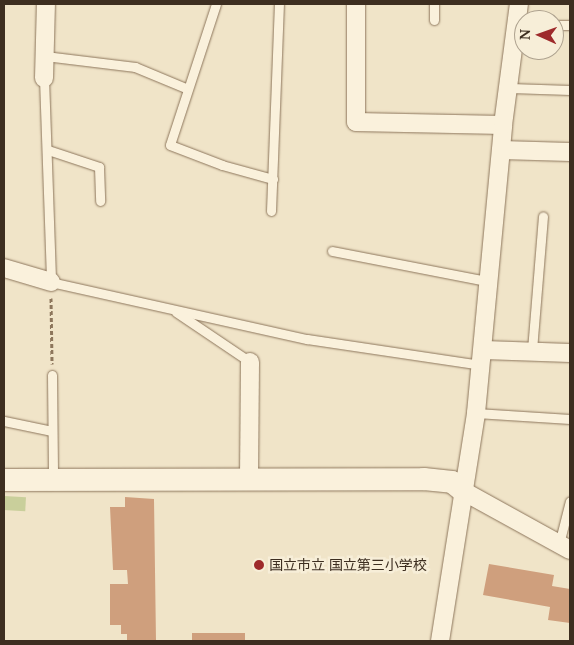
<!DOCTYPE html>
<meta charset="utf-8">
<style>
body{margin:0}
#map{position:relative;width:574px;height:645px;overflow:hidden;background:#f0e4c8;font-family:"Noto Serif","Noto Sans JP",serif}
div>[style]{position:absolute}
.green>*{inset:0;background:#c9cf9b;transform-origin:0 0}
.building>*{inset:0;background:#cf9f7d;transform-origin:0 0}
.path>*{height:3px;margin-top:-1.5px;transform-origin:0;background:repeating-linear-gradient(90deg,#8d765c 0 4px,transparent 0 6.5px)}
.roads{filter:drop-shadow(0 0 1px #8d765c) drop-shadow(0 0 1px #8d765c)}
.service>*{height:9px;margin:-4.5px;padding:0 4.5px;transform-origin:4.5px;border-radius:4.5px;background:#faf1dc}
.minor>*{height:18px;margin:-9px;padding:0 9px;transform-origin:9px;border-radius:9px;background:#faf1dc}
.tertiary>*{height:22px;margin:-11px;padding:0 11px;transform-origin:11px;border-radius:11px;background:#faf1dc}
.dots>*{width:14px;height:14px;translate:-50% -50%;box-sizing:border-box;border:2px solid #f7eed8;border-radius:50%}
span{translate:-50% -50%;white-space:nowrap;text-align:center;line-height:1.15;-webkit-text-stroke:5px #f7eed8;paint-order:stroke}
.poi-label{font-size:14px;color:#3d2e20}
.left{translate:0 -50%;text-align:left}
.frame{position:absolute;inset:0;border:5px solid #3d2e20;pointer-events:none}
.north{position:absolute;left:514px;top:10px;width:50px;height:50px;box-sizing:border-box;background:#f7eed8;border:1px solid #ada18e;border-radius:50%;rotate:272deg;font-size:14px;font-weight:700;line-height:20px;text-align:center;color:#3d2e20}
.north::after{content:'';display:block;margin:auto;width:18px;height:22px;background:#9e2a2b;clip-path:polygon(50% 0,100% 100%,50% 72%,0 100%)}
</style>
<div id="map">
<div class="green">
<i style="left:4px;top:496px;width:22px;height:14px;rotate:3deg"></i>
</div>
<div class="building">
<i style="clip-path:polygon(125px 497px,154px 499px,156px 641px,127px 641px,127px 634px,121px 634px,121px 625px,110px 625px,110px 584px,128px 584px,127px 570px,113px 570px,110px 507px,125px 507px)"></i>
<i style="clip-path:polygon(489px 564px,554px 575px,552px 586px,570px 589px,570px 623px,548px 620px,550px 607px,483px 595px)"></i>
<i style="left:192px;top:633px;width:53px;height:8px"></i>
</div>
<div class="path">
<i style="left:51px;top:298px;width:66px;rotate:89.1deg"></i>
</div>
<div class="roads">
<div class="service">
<i style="left:216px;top:4px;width:148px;rotate:108.1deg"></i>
<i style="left:170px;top:145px;width:56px;rotate:21deg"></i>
<i style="left:222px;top:165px;width:53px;rotate:15.4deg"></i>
<i style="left:434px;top:20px;width:16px;rotate:-90deg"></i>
<i style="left:554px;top:25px;width:16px"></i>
<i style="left:45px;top:56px;width:91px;rotate:7deg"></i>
<i style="left:135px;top:67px;width:57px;rotate:22.5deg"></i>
<i style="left:44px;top:78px;width:204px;rotate:88deg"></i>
<i style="left:51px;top:282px;width:262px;rotate:12.6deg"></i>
<i style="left:307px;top:339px;width:177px;rotate:8.5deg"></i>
<i style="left:510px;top:88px;width:60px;rotate:1.9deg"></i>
<i style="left:48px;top:150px;width:54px;rotate:18.4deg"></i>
<i style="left:99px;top:167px;width:34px;rotate:88deg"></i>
<i style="left:271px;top:211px;width:207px;rotate:-87.8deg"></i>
<i style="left:332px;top:251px;width:162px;rotate:11deg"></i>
<i style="left:176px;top:312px;width:89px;rotate:34deg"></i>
<i style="left:532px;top:350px;width:134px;rotate:-85.3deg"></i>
<i style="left:52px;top:375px;width:104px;rotate:89.4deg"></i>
<i style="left:476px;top:413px;width:94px;rotate:3.7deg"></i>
<i style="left:4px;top:421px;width:49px;rotate:11.8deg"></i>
<i style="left:559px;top:544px;width:44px;rotate:-75.7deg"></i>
</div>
<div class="minor">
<i style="left:356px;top:4px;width:118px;rotate:90deg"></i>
<i style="left:356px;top:122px;width:147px;rotate:1.2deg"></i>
<i style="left:44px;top:78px;width:74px;rotate:-88.5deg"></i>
<i style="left:501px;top:150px;width:69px;rotate:1.7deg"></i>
<i style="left:4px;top:268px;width:49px;rotate:16.6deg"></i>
<i style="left:484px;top:350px;width:86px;rotate:2deg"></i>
<i style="left:249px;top:478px;width:116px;rotate:-89.5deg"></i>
<i style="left:463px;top:491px;width:122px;rotate:28.9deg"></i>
<i style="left:440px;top:641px;width:231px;rotate:-81deg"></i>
<i style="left:476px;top:413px;width:289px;rotate:-84.6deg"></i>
<i style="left:503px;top:125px;width:122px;rotate:-82.5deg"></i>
</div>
<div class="tertiary">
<i style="left:4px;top:480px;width:420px;rotate:-0.1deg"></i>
<i style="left:424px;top:479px;width:28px;rotate:6deg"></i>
<i style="left:452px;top:482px;width:14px;rotate:39deg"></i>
</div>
</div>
<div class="dots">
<i style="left:259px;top:565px;background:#9e2a2b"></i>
</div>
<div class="poi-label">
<span class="left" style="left:269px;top:565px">国立市立 国立第三小学校</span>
</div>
<div class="frame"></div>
<div class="north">N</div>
</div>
